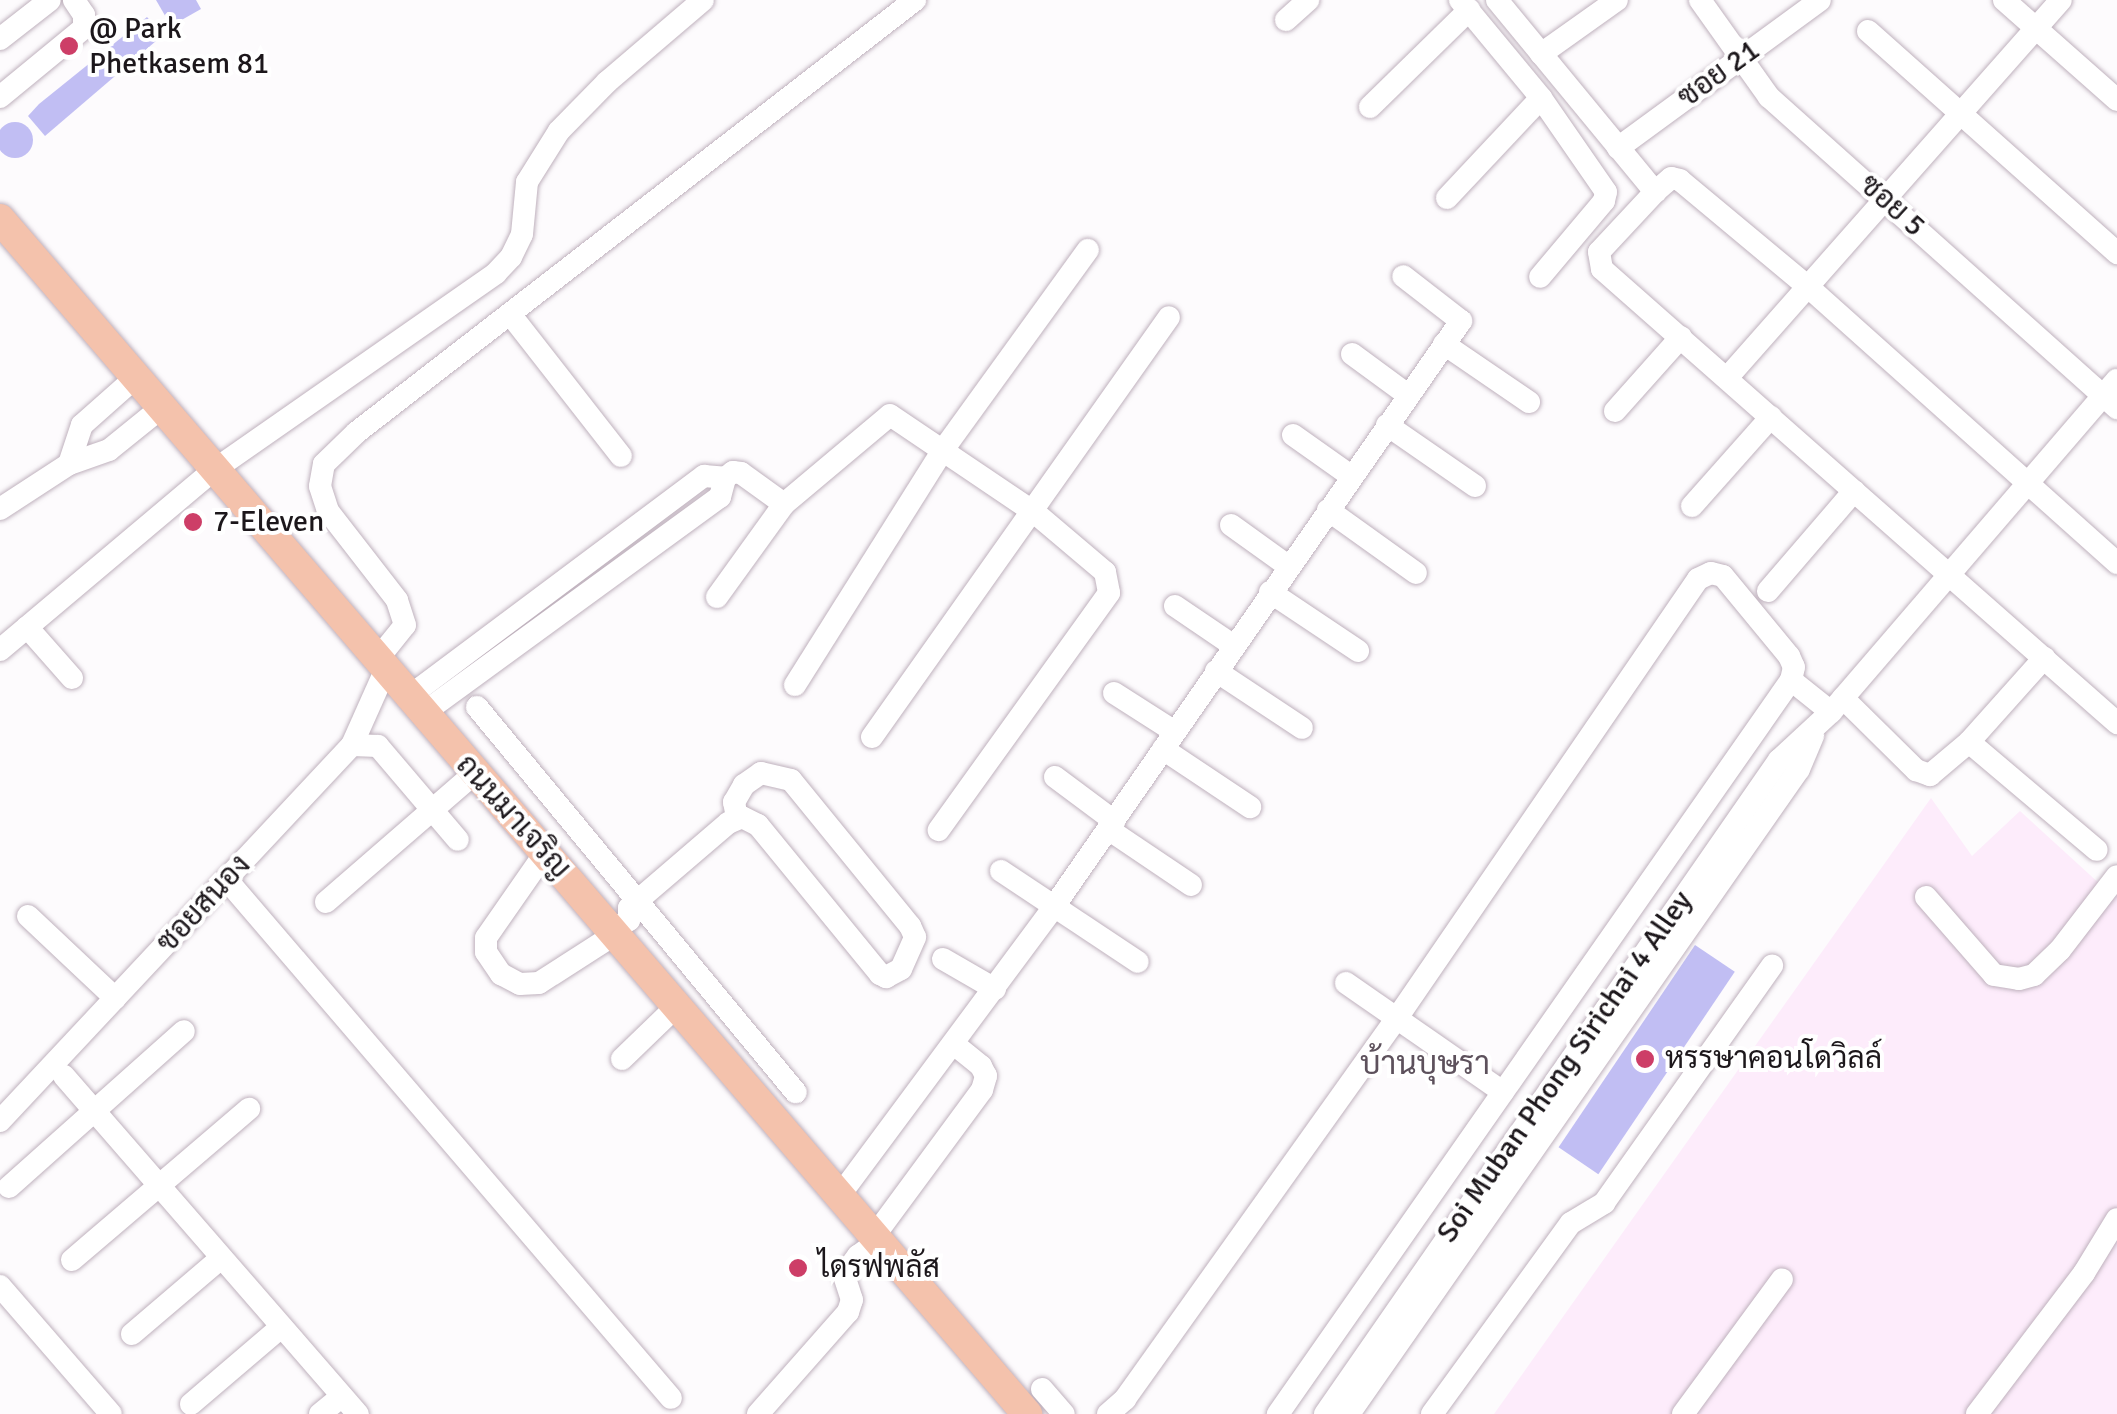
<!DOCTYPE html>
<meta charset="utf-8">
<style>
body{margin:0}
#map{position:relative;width:2117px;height:1414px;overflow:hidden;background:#fdfbfd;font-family:Signika,Sarabun,sans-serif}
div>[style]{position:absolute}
.built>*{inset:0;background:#fdecfb}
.building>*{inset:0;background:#c1bef3;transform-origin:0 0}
.round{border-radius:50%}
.roads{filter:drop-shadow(0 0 2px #bfb1bd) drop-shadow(0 0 2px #bfb1bd)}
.minor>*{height:22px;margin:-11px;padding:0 11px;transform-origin:11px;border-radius:11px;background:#fff}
.major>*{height:30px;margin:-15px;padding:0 15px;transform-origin:15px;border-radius:15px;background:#f4c2ac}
.dots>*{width:28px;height:28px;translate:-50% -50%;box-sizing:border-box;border:5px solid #fff;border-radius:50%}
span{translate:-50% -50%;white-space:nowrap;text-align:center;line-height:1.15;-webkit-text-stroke:8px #fff;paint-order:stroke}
.poi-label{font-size:30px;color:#1c171b}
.left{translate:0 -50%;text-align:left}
.street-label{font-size:30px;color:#1c171b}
.neighbourhood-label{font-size:32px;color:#5d515c}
</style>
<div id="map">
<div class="built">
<i style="clip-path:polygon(1931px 798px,1972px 856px,2020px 811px,2101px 885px,2117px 864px,2117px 1414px,1494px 1414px)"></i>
</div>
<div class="building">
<i style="clip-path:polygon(156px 0,196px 0,201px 9px,171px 26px)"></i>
<i style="clip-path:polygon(147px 17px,163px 35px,45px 136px,28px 116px,39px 104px)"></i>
<i class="round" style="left:-3px;top:122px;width:36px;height:36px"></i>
<i style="left:1695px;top:945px;width:48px;height:244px;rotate:34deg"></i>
</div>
<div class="roads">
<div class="minor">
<i style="left:1460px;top:0;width:127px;rotate:50.4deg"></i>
<i style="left:1541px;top:98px;width:114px;rotate:55.3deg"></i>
<i style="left:1606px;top:192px;width:9px;rotate:103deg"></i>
<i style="left:1604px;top:201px;width:99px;rotate:130.1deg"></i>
<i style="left:1497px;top:0;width:249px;rotate:50.5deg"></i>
<i style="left:1700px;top:0;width:119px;rotate:54.6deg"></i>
<i style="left:1769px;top:97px;width:467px;rotate:41.8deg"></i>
<i style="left:2004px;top:0;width:151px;rotate:41.5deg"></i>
<i style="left:1286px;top:20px;width:30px;rotate:-42deg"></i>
<i style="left:1868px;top:31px;width:334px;rotate:41.7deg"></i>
<i style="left:0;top:39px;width:63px;rotate:-38deg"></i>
<i style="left:1541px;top:54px;width:93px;rotate:-35.4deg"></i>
<i style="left:0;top:97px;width:109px;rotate:-39.4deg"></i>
<i style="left:84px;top:28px;width:13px;rotate:-90deg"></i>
<i style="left:84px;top:15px;width:18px;rotate:-124deg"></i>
<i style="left:1370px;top:107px;width:139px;rotate:-44.4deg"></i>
<i style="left:1618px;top:148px;width:250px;rotate:-36.2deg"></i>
<i style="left:1447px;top:198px;width:137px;rotate:-46.8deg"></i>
<i style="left:510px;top:314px;width:180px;rotate:52deg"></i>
<i style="left:1444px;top:344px;width:103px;rotate:34.3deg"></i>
<i style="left:1352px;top:354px;width:69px;rotate:36.2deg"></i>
<i style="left:1727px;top:378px;width:504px;rotate:-48.54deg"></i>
<i style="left:1615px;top:411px;width:99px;rotate:-48.3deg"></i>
<i style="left:1387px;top:425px;width:107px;rotate:34.7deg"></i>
<i style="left:1293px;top:435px;width:71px;rotate:35.3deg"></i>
<i style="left:69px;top:464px;width:41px;rotate:-71.6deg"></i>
<i style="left:82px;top:425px;width:71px;rotate:-41.6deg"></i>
<i style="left:1692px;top:506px;width:119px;rotate:-48.4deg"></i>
<i style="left:0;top:509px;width:82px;rotate:-33.1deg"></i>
<i style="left:69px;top:464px;width:42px;rotate:-19.3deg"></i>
<i style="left:109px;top:450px;width:67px;rotate:-38.9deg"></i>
<i style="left:1328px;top:510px;width:108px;rotate:35.6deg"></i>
<i style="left:1231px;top:525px;width:70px;rotate:35.7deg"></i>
<i style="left:2117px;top:563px;width:416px;rotate:-138.2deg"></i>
<i style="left:1807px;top:286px;width:165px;rotate:-140.2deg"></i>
<i style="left:1680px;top:180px;width:9px;rotate:-167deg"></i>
<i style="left:1671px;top:178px;width:21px;rotate:139deg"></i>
<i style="left:1655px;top:192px;width:82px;rotate:133deg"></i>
<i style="left:1599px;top:252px;width:17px;rotate:80deg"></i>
<i style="left:1602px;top:269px;width:687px;rotate:41.4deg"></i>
<i style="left:1768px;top:591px;width:132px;rotate:-49.3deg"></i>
<i style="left:1270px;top:592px;width:106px;rotate:33.8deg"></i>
<i style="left:717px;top:597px;width:115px;rotate:-54.2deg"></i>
<i style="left:784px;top:504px;width:138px;rotate:-40deg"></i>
<i style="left:890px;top:415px;width:174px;rotate:34deg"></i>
<i style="left:1034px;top:512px;width:93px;rotate:40.2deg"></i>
<i style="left:1105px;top:572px;width:21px;rotate:79deg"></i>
<i style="left:1109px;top:593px;width:292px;rotate:125.7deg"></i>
<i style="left:1175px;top:606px;width:71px;rotate:34.1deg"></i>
<i style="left:27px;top:627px;width:68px;rotate:48.6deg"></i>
<i style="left:0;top:650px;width:280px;rotate:-40.1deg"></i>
<i style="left:214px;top:470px;width:344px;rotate:-34.9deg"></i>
<i style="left:496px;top:273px;width:22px;rotate:-47deg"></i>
<i style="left:511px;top:257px;width:25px;rotate:-64deg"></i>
<i style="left:522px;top:234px;width:52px;rotate:-84.5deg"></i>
<i style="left:527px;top:182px;width:60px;rotate:-57.9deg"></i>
<i style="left:559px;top:131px;width:69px;rotate:-45.6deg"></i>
<i style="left:607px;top:82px;width:126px;rotate:-40.5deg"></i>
<i style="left:376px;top:661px;width:46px;rotate:-51.1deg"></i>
<i style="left:405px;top:625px;width:26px;rotate:-108deg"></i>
<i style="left:397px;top:600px;width:113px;rotate:-127.8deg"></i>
<i style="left:328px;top:511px;width:26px;rotate:-108deg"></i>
<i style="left:320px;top:486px;width:22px;rotate:-80deg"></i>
<i style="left:324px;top:464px;width:46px;rotate:-44.1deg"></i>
<i style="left:357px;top:432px;width:706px;rotate:-37.75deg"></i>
<i style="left:1216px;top:671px;width:103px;rotate:33.5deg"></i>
<i style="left:1791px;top:680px;width:51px;rotate:38.7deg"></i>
<i style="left:795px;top:685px;width:278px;rotate:-57.8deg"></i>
<i style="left:943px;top:450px;width:247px;rotate:-54.1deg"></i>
<i style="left:1114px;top:693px;width:72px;rotate:32.6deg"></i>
<i style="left:407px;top:698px;width:371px;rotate:-36.8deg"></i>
<i style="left:704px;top:476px;width:21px;rotate:5deg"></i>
<i style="left:725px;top:478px;width:10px;rotate:-37deg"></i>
<i style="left:733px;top:472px;width:8px;rotate:7deg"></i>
<i style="left:741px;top:473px;width:53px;rotate:35.8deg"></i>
<i style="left:1843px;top:698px;width:103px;rotate:44.6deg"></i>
<i style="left:1916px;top:770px;width:15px;rotate:20deg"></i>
<i style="left:1930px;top:775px;width:51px;rotate:-40.2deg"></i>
<i style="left:1969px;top:742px;width:113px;rotate:-48.2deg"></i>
<i style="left:477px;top:707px;width:500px;rotate:50.4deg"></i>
<i style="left:422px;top:714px;width:369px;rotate:-36.1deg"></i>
<i style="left:720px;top:497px;width:20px;rotate:-75deg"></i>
<i style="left:872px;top:737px;width:514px;rotate:-54.73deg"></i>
<i style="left:1969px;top:742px;width:167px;rotate:40.2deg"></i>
<i style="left:352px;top:745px;width:26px;rotate:2deg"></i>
<i style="left:378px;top:746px;width:123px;rotate:49.6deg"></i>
<i style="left:1163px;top:749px;width:105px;rotate:33.7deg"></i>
<i style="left:1055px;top:777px;width:74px;rotate:36.7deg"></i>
<i style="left:1108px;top:829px;width:100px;rotate:34deg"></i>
<i style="left:545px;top:853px;width:103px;rotate:124.8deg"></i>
<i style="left:486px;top:938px;width:14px;rotate:90deg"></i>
<i style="left:486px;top:952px;width:27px;rotate:56deg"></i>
<i style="left:501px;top:974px;width:21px;rotate:28deg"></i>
<i style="left:520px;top:984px;width:19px;rotate:-3deg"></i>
<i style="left:539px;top:983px;width:93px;rotate:-32.7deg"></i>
<i style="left:1001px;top:871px;width:164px;rotate:33.6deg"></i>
<i style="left:227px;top:880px;width:682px;rotate:49.4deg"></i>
<i style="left:1926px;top:897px;width:103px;rotate:48.9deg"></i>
<i style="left:1994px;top:975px;width:25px;rotate:9deg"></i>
<i style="left:2019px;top:979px;width:16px;rotate:-15deg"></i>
<i style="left:2034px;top:975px;width:36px;rotate:-44deg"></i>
<i style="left:2060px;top:950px;width:93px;rotate:-52.4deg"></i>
<i style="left:326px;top:902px;width:196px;rotate:-40.9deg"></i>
<i style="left:28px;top:916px;width:120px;rotate:43.3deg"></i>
<i style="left:613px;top:930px;width:19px;rotate:-32deg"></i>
<i style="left:629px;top:920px;width:12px;rotate:-90deg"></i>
<i style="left:629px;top:908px;width:130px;rotate:-40.6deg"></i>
<i style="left:728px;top:823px;width:15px;rotate:-23deg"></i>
<i style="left:742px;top:817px;width:18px;rotate:27deg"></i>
<i style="left:758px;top:825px;width:193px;rotate:50.7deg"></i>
<i style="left:880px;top:974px;width:7px;rotate:27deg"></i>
<i style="left:886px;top:977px;width:17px;rotate:-28deg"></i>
<i style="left:901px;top:969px;width:35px;rotate:-66deg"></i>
<i style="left:915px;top:937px;width:12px;rotate:-114deg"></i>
<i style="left:910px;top:926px;width:188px;rotate:-129.2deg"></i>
<i style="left:791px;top:780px;width:31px;rotate:-167deg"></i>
<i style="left:761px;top:773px;width:21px;rotate:145deg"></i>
<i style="left:744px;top:785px;width:20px;rotate:120deg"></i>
<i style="left:734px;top:802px;width:15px;rotate:79deg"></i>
<i style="left:943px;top:959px;width:60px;rotate:30deg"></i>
<i style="left:1346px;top:983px;width:191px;rotate:34.8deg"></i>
<i style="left:622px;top:1059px;width:78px;rotate:-44deg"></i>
<i style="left:64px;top:1076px;width:448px;rotate:49deg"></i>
<i style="left:0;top:1121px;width:515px;rotate:-46.89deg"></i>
<i style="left:352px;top:745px;width:81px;rotate:-66deg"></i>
<i style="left:9px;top:1187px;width:234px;rotate:-41.7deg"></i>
<i style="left:840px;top:1195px;width:357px;rotate:-53.4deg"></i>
<i style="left:1053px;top:908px;width:715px;rotate:-55.2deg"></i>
<i style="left:1461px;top:321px;width:73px;rotate:-142.2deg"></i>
<i style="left:875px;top:1235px;width:180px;rotate:-53.6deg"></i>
<i style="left:982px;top:1090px;width:15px;rotate:-74deg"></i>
<i style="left:986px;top:1076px;width:11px;rotate:-117deg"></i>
<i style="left:981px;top:1066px;width:33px;rotate:-141deg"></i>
<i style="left:72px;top:1260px;width:233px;rotate:-40.5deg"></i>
<i style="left:0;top:1286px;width:169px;rotate:49.1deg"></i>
<i style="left:132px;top:1334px;width:117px;rotate:-40.5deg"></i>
<i style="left:1042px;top:1389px;width:33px;rotate:49deg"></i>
<i style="left:191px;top:1404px;width:118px;rotate:-40.5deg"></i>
<i style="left:320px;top:1414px;width:28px;rotate:-39deg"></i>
<i style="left:758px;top:1414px;width:136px;rotate:-48.6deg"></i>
<i style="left:848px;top:1312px;width:13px;rotate:-72deg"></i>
<i style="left:852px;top:1300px;width:26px;rotate:-108deg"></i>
<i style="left:844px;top:1275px;width:24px;rotate:-54deg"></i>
<i style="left:858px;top:1256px;width:26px;rotate:-36deg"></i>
<i style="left:1108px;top:1414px;width:23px;rotate:-41deg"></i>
<i style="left:1125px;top:1399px;width:468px;rotate:-54.5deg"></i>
<i style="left:1397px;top:1018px;width:532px;rotate:-55.56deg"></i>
<i style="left:1698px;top:579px;width:14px;rotate:-25deg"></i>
<i style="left:1711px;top:573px;width:12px;rotate:14deg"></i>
<i style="left:1723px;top:576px;width:104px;rotate:50.5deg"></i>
<i style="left:1789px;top:656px;width:12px;rotate:66deg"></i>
<i style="left:1794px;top:667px;width:13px;rotate:103deg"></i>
<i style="left:1791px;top:680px;width:896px;rotate:124.95deg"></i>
<i style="left:1325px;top:1414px;width:796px;rotate:-55.23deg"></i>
<i style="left:1779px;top:760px;width:71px;rotate:-42.7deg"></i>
<i style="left:1831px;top:712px;width:438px;rotate:-49.3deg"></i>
<i style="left:1349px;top:1414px;width:786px;rotate:-55.1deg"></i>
<i style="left:1799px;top:769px;width:36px;rotate:-67deg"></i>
<i style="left:1432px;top:1414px;width:236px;rotate:-54deg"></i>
<i style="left:1571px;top:1223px;width:39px;rotate:-31deg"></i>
<i style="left:1604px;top:1203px;width:291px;rotate:-54.7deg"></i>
<i style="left:1683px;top:1414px;width:167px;rotate:-53.7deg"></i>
<i style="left:1977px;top:1414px;width:177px;rotate:-52.8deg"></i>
<i style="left:2084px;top:1273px;width:63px;rotate:-58.6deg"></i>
</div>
<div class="major">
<i style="left:0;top:219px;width:1576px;rotate:49.32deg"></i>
</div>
</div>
<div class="dots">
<i style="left:69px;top:46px;background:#cd3e67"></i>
<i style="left:193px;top:522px;background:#cd3e67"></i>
<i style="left:1645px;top:1059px;background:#cd3e67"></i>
<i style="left:798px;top:1268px;background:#cd3e67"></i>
</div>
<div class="poi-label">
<span class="left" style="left:89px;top:46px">@ Park<br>Phetkasem 81</span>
<span class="left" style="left:213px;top:522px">7-Eleven</span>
<span class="left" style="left:1665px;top:1059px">หรรษาคอนโดวิลล์</span>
<span class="left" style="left:818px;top:1268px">ไดรฟพลัส</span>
</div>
<div class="street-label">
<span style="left:1719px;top:74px;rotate:-36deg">ซอย 21</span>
<span style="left:1892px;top:206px;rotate:42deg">ซอย 5</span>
<span style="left:513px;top:817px;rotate:48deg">ถนนมาเจริญ</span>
<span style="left:204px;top:904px;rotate:-47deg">ซอยสนอง</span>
<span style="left:1565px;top:1067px;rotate:-55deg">Soi Muban Phong Sirichai 4 Alley</span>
</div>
<div class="neighbourhood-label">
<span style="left:1425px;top:1064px">บ้านบุษรา</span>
</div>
</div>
